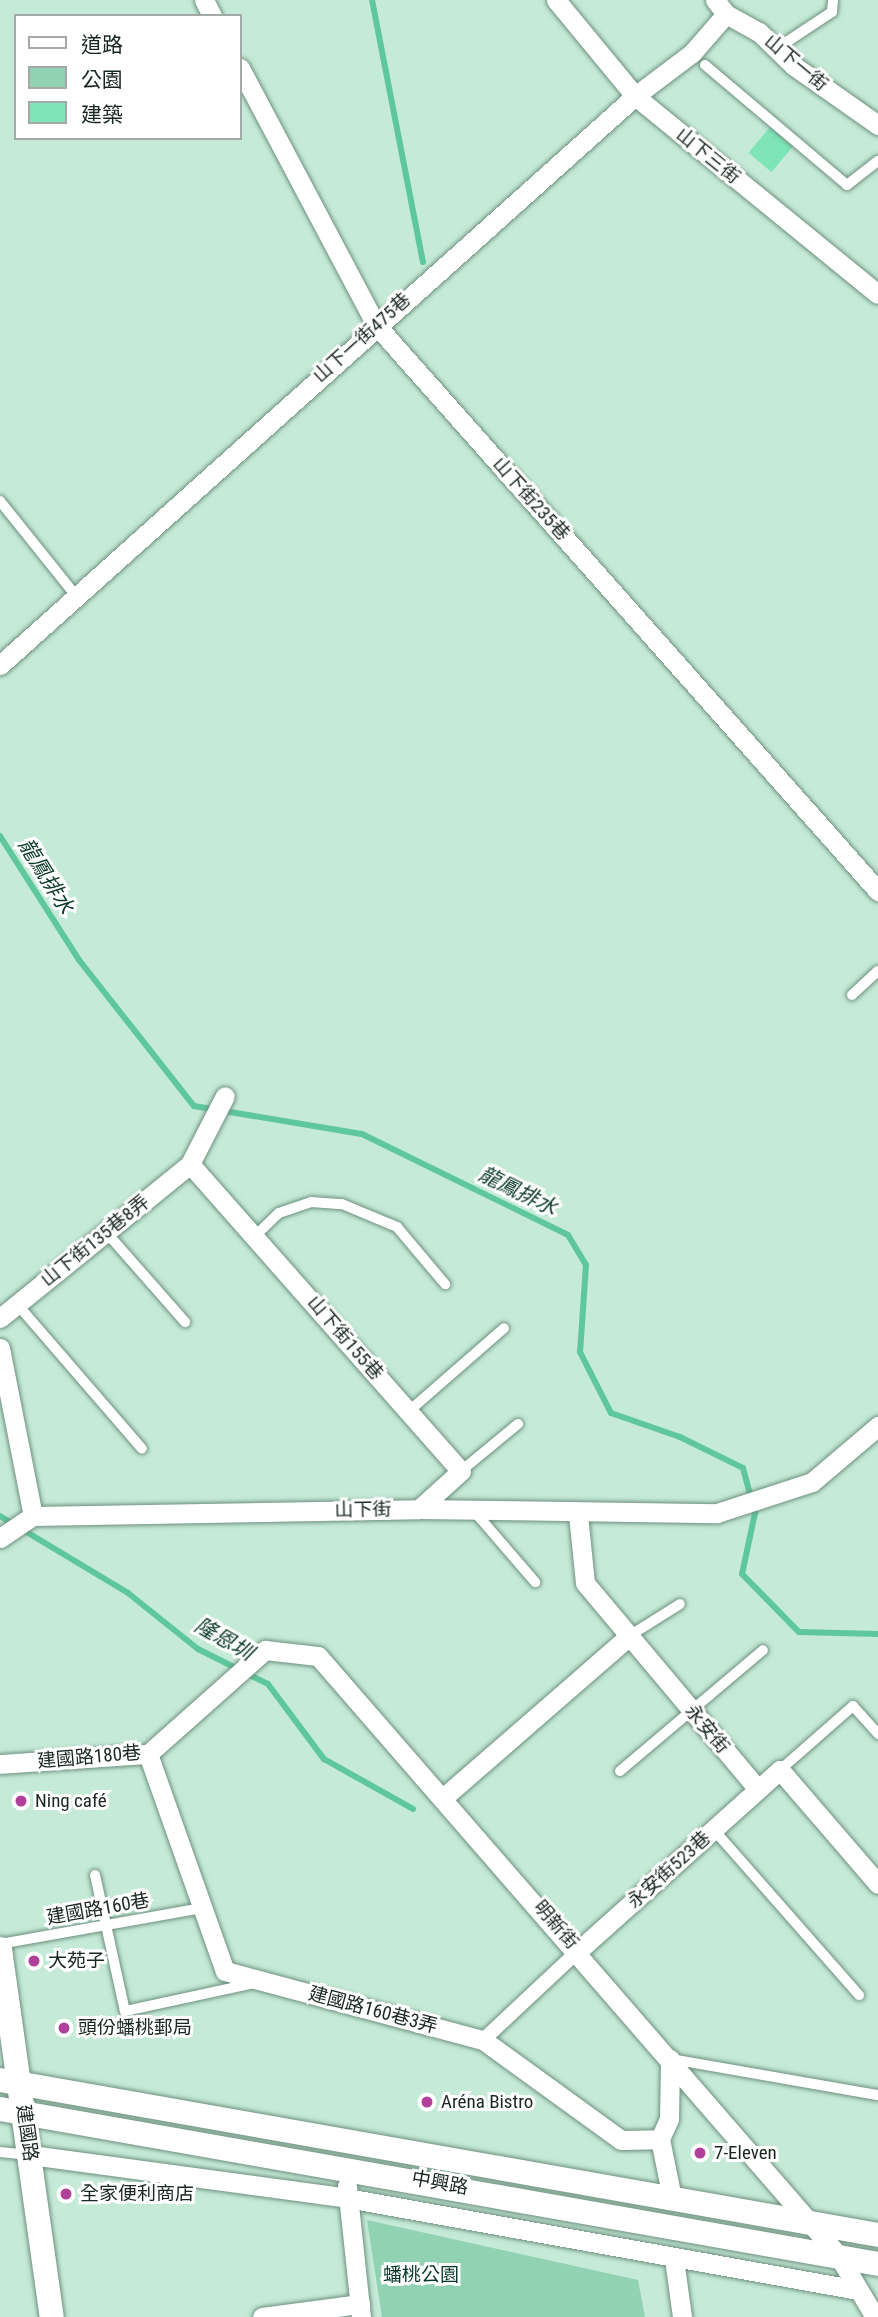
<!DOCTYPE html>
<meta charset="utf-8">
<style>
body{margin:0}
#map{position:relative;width:878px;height:2317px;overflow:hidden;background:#c5ead8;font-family:"Roboto Condensed","Noto Sans TC",sans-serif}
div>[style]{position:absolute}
.green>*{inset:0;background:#91d2b3}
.stream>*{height:6px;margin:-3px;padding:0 3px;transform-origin:3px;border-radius:3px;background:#5ec79b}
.building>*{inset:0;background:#7de5b7;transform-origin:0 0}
.roads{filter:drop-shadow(0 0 2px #6e907f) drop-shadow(0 0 2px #6e907f)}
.service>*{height:10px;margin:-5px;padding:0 5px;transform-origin:5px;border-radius:5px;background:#fff}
.pedestrian>*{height:14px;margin:-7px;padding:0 7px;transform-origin:7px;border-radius:7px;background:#fff}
.minor>*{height:19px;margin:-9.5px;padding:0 9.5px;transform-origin:9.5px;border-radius:9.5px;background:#fff}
.tertiary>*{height:24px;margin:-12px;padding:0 12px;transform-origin:12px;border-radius:12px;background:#fff}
.dots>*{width:19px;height:19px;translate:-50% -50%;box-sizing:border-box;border:4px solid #fff;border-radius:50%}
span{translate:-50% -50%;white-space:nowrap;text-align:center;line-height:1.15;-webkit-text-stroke:6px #fff;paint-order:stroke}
.street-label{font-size:19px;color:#192720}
.poi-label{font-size:19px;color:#192720}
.left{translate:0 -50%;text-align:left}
.park-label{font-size:19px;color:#053524}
.water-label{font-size:21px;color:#093927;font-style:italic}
.legend{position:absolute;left:14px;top:14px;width:228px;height:126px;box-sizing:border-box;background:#fff;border:2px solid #a3a9a6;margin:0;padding:9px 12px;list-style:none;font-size:21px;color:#192720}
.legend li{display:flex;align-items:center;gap:14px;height:35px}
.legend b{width:35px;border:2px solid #a3a9a6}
</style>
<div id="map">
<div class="green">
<i style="clip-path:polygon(367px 2220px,638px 2280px,645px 2317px,382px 2317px)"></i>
</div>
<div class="stream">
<i style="left:372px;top:0;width:267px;rotate:79deg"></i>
<i style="left:0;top:836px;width:147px;rotate:57.5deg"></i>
<i style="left:79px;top:960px;width:186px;rotate:51.8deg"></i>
<i style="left:194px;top:1106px;width:170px;rotate:9.5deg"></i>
<i style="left:362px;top:1134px;width:229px;rotate:26.1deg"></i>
<i style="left:568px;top:1235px;width:35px;rotate:59deg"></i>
<i style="left:586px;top:1265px;width:87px;rotate:93.9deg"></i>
<i style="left:580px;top:1352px;width:68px;rotate:63.1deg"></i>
<i style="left:611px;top:1413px;width:73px;rotate:19.2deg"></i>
<i style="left:680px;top:1437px;width:70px;rotate:26.2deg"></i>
<i style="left:743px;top:1468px;width:47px;rotate:75.1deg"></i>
<i style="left:755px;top:1513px;width:62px;rotate:102deg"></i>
<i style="left:742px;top:1574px;width:81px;rotate:45.5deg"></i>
<i style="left:799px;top:1632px;width:79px;rotate:1.5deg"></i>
<i style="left:0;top:1516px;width:149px;rotate:31deg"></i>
<i style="left:128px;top:1593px;width:90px;rotate:38.7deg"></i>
<i style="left:198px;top:1649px;width:78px;rotate:26.6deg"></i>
<i style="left:268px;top:1684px;width:94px;rotate:53.3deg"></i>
<i style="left:324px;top:1759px;width:102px;rotate:29.3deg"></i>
</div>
<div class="building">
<i style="left:771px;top:126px;width:30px;height:35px;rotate:40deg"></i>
</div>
<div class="roads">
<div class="service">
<i style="left:776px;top:49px;width:67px;rotate:-33.5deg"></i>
<i style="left:832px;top:12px;width:12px;rotate:-85deg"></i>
<i style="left:705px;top:65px;width:186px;rotate:40.2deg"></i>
<i style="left:847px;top:185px;width:39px;rotate:-38deg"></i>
<i style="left:0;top:501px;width:123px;rotate:51.3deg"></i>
<i style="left:852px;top:995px;width:35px;rotate:-43deg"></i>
<i style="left:106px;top:1232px;width:120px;rotate:48.7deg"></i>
<i style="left:255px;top:1236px;width:33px;rotate:-44deg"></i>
<i style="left:279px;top:1213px;width:34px;rotate:-19deg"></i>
<i style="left:311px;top:1202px;width:31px;rotate:4deg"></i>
<i style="left:342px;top:1204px;width:60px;rotate:22.7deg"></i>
<i style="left:397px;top:1227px;width:75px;rotate:49.9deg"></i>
<i style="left:17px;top:1304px;width:191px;rotate:49.2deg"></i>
<i style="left:409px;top:1411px;width:126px;rotate:-41.1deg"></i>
<i style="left:461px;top:1471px;width:74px;rotate:-39.5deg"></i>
<i style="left:474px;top:1511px;width:94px;rotate:49.3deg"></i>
<i style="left:629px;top:1636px;width:60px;rotate:-32.1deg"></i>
<i style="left:780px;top:1770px;width:97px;rotate:-41.2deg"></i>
<i style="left:853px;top:1706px;width:38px;rotate:48deg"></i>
<i style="left:620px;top:1771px;width:187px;rotate:-40.2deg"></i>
<i style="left:714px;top:1830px;width:220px;rotate:48.7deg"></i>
<i style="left:95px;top:1875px;width:139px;rotate:77.6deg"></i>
<i style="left:125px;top:2011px;width:133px;rotate:-12.2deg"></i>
<i style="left:0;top:1944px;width:206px;rotate:-10.1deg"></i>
<i style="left:671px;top:2059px;width:210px;rotate:9.9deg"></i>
<i style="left:0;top:2152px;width:27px;rotate:6deg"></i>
</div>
<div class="pedestrian">
<i style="left:483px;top:2040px;width:130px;rotate:-43.1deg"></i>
</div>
<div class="minor">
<i style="left:204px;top:0;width:18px;rotate:63deg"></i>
<i style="left:556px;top:0;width:124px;rotate:50.5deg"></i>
<i style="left:635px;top:96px;width:313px;rotate:39.2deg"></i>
<i style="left:715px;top:0;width:18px;rotate:52deg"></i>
<i style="left:726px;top:14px;width:38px;rotate:29deg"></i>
<i style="left:759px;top:32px;width:49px;rotate:44.2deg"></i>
<i style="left:794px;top:66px;width:103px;rotate:35.1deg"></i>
<i style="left:240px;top:68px;width:291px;rotate:62.1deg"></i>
<i style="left:376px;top:325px;width:757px;rotate:48.43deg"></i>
<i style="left:0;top:665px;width:853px;rotate:-41.86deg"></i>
<i style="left:635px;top:96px;width:71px;rotate:-37deg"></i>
<i style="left:692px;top:53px;width:52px;rotate:-48.9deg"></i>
<i style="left:190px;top:1164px;width:409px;rotate:48.6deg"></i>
<i style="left:461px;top:1471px;width:57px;rotate:137.9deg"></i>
<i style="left:0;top:1318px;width:245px;rotate:-39deg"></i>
<i style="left:190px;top:1164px;width:76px;rotate:-62.8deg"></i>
<i style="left:0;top:1348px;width:171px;rotate:78.9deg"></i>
<i style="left:578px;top:1515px;width:68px;rotate:84.1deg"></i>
<i style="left:585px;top:1583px;width:269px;rotate:50deg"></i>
<i style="left:0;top:1538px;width:40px;rotate:-34deg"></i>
<i style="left:33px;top:1516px;width:386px;rotate:-1deg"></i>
<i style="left:419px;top:1509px;width:298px;rotate:0.8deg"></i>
<i style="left:717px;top:1513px;width:100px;rotate:-18.1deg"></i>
<i style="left:812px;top:1482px;width:87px;rotate:-40.3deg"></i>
<i style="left:148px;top:1754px;width:230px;rotate:70.5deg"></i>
<i style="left:225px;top:1971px;width:267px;rotate:15deg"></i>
<i style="left:483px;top:2040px;width:170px;rotate:35.9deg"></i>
<i style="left:621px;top:2140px;width:39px;rotate:-1deg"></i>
<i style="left:660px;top:2139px;width:60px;rotate:78.5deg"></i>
<i style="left:0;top:1764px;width:148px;rotate:-3.9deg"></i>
<i style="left:148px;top:1754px;width:157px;rotate:-41.6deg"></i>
<i style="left:265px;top:1650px;width:53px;rotate:6.5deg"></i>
<i style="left:318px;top:1656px;width:793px;rotate:49.04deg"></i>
<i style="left:838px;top:2255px;width:72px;rotate:59.2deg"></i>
<i style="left:444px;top:1797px;width:245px;rotate:-41deg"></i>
<i style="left:578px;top:1951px;width:271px;rotate:-41.9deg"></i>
<i style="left:780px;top:1770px;width:150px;rotate:49.3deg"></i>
<i style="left:660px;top:2139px;width:22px;rotate:-66deg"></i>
<i style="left:669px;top:2119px;width:60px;rotate:-89deg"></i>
<i style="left:31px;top:2155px;width:319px;rotate:7.7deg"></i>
<i style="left:347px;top:2198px;width:519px;rotate:10.21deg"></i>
<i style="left:347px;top:2186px;width:132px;rotate:83.9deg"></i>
<i style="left:674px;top:2259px;width:59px;rotate:82.1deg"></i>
<i style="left:262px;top:2317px;width:99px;rotate:-7.6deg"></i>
</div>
<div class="tertiary">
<i style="left:0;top:1949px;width:372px;rotate:82deg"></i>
<i style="left:0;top:2080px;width:892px;rotate:10.01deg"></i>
<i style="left:0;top:2109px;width:892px;rotate:10.01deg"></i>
</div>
</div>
<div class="dots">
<i style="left:21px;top:1801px;background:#b1409b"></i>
<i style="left:34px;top:1961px;background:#b1409b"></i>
<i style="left:64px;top:2028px;background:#b1409b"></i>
<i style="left:427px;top:2102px;background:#b1409b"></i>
<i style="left:700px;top:2153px;background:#b1409b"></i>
<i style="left:66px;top:2194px;background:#b1409b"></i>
</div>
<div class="street-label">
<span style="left:796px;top:63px;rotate:40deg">山下一街</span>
<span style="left:708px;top:156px;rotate:39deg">山下三街</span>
<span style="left:362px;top:338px;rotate:-42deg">山下一街475巷</span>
<span style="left:531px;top:499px;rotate:48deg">山下街235巷</span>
<span style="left:95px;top:1241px;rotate:-39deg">山下街135巷8弄</span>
<span style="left:345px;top:1338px;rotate:49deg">山下街155巷</span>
<span style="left:363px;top:1510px;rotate:-1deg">山下街</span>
<span style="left:707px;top:1729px;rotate:50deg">永安街</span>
<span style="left:89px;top:1757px;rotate:-5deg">建國路180巷</span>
<span style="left:669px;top:1870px;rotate:-42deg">永安街523巷</span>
<span style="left:98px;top:1909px;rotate:-10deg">建國路160巷</span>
<span style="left:556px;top:1925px;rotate:49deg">明新街</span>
<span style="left:373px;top:2010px;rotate:15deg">建國路160巷3弄</span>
<span style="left:27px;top:2133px;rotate:82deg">建國路</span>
<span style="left:440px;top:2183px;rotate:10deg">中興路</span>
</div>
<div class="poi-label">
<span class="left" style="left:35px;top:1801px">Ning café</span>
<span class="left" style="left:48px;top:1961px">大苑子</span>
<span class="left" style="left:78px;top:2028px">頭份蟠桃郵局</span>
<span class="left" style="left:441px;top:2102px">Aréna Bistro</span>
<span class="left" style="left:714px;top:2153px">7-Eleven</span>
<span class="left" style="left:80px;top:2194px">全家便利商店</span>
</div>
<div class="park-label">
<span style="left:421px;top:2275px">蟠桃公園</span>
</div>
<div class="water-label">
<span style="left:46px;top:876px;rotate:58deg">龍鳳排水</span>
<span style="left:518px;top:1191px;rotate:26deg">龍鳳排水</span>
<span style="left:224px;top:1639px;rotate:30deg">隆恩圳</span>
</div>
<ul class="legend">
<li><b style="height:9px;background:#fff"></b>道路</li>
<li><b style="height:19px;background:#91d2b3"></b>公園</li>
<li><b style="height:19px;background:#7de5b7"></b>建築</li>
</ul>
</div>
